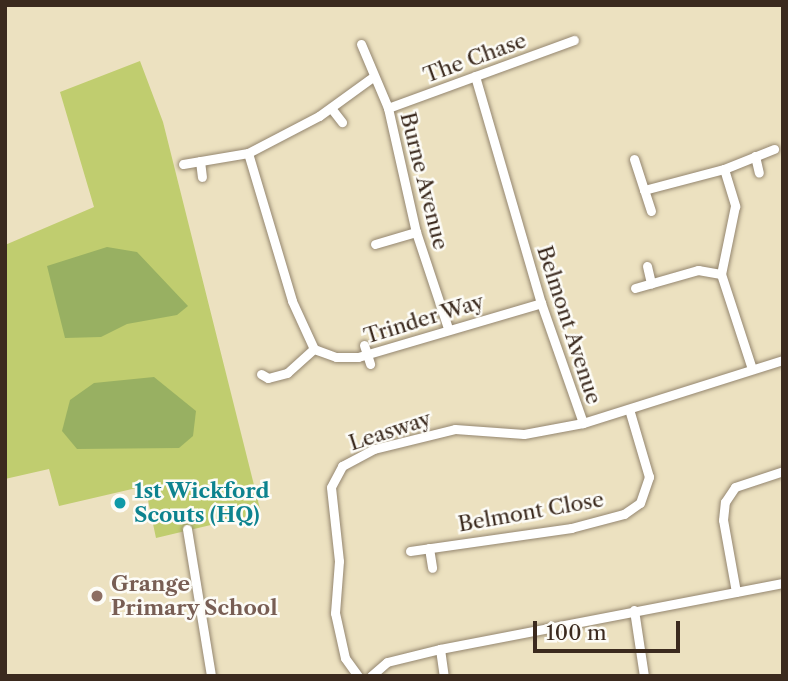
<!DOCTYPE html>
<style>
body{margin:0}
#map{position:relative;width:788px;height:681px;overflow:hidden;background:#ece1c0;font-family:"Libre Caslon Text",serif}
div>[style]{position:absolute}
.green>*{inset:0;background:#c0cd6f}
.forest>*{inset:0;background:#98b062}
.roads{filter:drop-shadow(0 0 2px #94866f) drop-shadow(0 0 2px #94866f)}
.street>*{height:9px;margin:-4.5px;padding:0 4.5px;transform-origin:4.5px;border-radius:4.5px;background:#fff}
.dots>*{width:19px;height:19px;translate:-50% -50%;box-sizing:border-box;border:4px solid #fdfcf7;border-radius:50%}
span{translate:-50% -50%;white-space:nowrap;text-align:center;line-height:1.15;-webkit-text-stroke:5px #fdfcf7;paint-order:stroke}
.street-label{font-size:21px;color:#3b2a1e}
.culture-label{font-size:21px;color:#0d838f;font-weight:700}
.left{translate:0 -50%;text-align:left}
.education-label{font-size:21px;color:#785e54;font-weight:700}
.frame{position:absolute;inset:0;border:7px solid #3b2a1e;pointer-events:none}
.scale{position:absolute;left:533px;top:621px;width:147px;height:32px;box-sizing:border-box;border:4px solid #3b2a1e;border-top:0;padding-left:9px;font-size:21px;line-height:24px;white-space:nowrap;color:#3b2a1e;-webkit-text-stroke:5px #fdfcf7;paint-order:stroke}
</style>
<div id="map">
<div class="green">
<i style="clip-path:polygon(140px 61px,163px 122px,261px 513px,156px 538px,145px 486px,59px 506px,49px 469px,5px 479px,5px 245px,94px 207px,60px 92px)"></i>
</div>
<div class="forest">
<i style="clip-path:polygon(107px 247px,137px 252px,188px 306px,177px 315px,127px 324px,101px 337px,65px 338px,47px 266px)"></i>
<i style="clip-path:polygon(154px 377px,196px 411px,193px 436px,179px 448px,77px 449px,62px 431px,70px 400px,94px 383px)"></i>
</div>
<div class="roads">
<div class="street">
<i style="left:361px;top:44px;width:69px;rotate:67.1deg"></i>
<i style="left:388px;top:108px;width:127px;rotate:77.3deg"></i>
<i style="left:416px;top:232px;width:101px;rotate:71.6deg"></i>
<i style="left:475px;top:76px;width:236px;rotate:73.8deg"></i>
<i style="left:541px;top:303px;width:127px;rotate:70.7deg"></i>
<i style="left:583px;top:423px;width:210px;rotate:-17.5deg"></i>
<i style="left:331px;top:108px;width:18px;rotate:52deg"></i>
<i style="left:388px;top:108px;width:198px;rotate:-20.1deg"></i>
<i style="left:248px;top:153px;width:154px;rotate:73.4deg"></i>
<i style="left:292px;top:301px;width:53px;rotate:65.4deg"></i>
<i style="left:314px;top:349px;width:23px;rotate:20deg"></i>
<i style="left:336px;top:357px;width:22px"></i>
<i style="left:358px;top:357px;width:191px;rotate:-16.4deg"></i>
<i style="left:755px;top:156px;width:17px;rotate:77deg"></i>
<i style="left:634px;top:159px;width:33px;rotate:72deg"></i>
<i style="left:200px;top:161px;width:16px;rotate:83deg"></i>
<i style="left:183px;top:164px;width:66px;rotate:-9.6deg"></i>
<i style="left:248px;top:153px;width:80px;rotate:-27.5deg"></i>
<i style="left:319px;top:116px;width:68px;rotate:-36deg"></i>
<i style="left:724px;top:169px;width:39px;rotate:73deg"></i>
<i style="left:735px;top:206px;width:69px;rotate:101.6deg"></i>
<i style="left:721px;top:274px;width:100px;rotate:71.9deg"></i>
<i style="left:651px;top:211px;width:22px;rotate:-108deg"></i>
<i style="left:644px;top:190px;width:83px;rotate:-14.7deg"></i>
<i style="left:724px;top:169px;width:54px;rotate:-21.8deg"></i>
<i style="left:375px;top:244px;width:43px;rotate:-16.3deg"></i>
<i style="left:647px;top:266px;width:18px;rotate:77deg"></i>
<i style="left:635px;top:288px;width:66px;rotate:-15.9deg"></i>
<i style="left:698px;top:270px;width:23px;rotate:10deg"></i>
<i style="left:364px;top:345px;width:20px;rotate:72deg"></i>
<i style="left:261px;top:374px;width:8px;rotate:30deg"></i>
<i style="left:268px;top:378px;width:20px;rotate:-15deg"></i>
<i style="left:287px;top:373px;width:36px;rotate:-42deg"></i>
<i style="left:187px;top:529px;width:149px;rotate:80.7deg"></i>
<i style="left:429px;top:548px;width:20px;rotate:81deg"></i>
<i style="left:410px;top:551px;width:163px;rotate:-8.1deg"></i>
<i style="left:571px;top:528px;width:55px;rotate:-14.8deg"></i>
<i style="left:624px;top:514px;width:19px;rotate:-35deg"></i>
<i style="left:640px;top:503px;width:28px;rotate:-71deg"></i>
<i style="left:649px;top:477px;width:71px;rotate:-106.4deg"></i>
<i style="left:736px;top:592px;width:73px;rotate:-100.2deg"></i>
<i style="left:723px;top:520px;width:18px;rotate:-84deg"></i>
<i style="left:725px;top:502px;width:18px;rotate:-56deg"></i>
<i style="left:735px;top:487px;width:51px;rotate:-18.4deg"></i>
<i style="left:634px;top:610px;width:67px;rotate:81.4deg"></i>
<i style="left:440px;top:649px;width:27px;rotate:82deg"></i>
<i style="left:358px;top:676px;width:22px;rotate:-126deg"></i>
<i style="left:345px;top:658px;width:46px;rotate:-102.5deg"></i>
<i style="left:335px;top:613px;width:52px;rotate:-85.6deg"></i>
<i style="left:339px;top:561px;width:74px;rotate:-96.2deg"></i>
<i style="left:331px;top:487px;width:24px;rotate:-62deg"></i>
<i style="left:342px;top:466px;width:36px;rotate:-28deg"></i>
<i style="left:374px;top:449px;width:83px;rotate:-13.9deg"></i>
<i style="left:455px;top:429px;width:69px;rotate:4.1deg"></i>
<i style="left:524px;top:434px;width:60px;rotate:-10.6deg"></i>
<i style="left:371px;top:676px;width:21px;rotate:-41deg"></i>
<i style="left:387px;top:662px;width:55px;rotate:-13.8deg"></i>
<i style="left:440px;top:649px;width:349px;rotate:-10.9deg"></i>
</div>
</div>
<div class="dots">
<i style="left:120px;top:503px;background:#0f9aa8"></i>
<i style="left:97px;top:596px;background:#8d6e63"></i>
</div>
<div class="street-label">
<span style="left:475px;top:58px;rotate:-20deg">The Chase</span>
<span style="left:424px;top:181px;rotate:76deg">Burne Avenue</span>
<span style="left:424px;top:319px;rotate:-17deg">Trinder Way</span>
<span style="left:569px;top:325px;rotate:72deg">Belmont Avenue</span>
<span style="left:390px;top:431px;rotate:-18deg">Leasway</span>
<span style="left:531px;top:512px;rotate:-10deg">Belmont Close</span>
</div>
<div class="culture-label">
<span class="left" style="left:134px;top:503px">1st Wickford<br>Scouts (HQ)</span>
</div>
<div class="education-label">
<span class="left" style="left:111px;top:596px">Grange<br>Primary School</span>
</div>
<div class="frame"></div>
<div class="scale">100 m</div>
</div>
